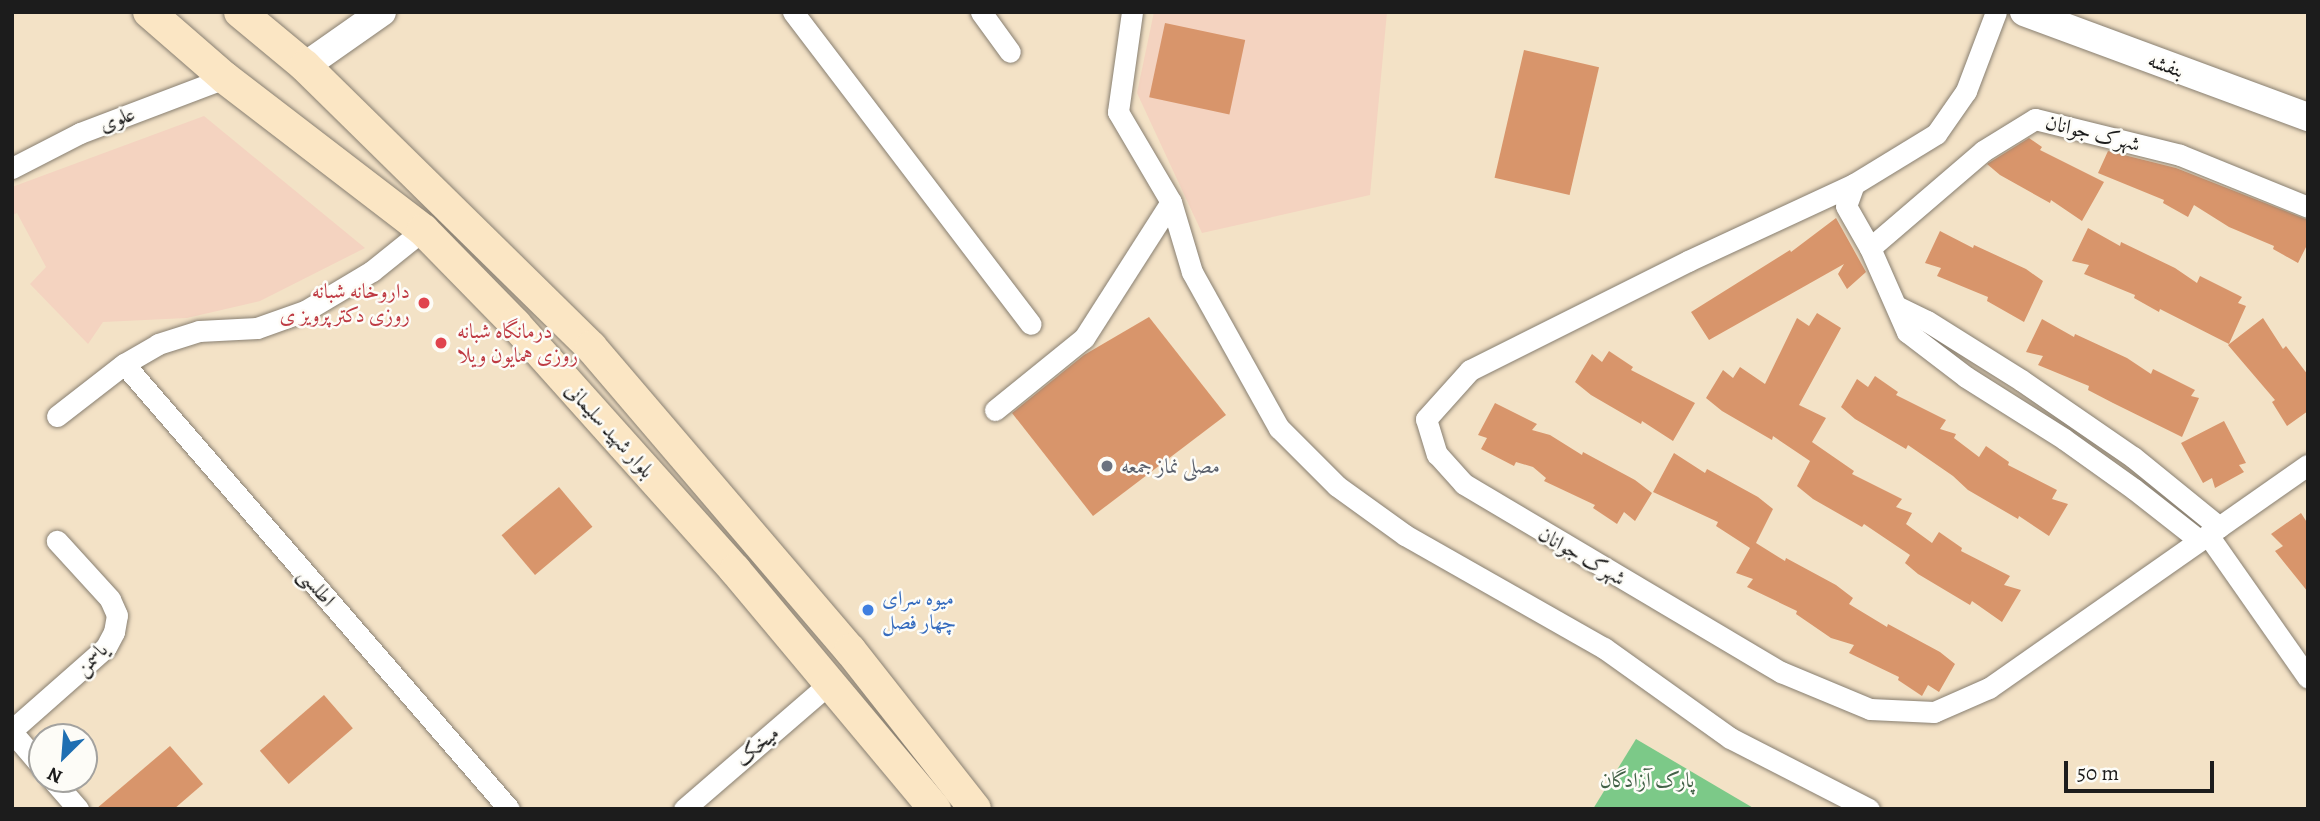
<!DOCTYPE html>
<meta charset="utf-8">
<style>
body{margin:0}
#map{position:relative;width:2320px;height:821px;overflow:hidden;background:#f3e2c6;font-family:Alegreya,Amiri,serif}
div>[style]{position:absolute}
.built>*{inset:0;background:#f4d3c0}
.green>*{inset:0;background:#7cc988}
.building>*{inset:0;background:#d8956b;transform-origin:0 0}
.roads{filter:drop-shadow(0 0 2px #887f71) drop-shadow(0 0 2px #887f71)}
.minor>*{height:21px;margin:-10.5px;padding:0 10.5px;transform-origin:10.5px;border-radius:10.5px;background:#fff}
.tertiary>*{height:28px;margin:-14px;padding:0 14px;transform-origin:14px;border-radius:14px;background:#fff}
.secondary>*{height:32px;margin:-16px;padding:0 16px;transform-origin:16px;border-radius:16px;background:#fbe6c4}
.dots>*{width:19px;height:19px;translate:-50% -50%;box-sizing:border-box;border:4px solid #fdfcf7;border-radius:50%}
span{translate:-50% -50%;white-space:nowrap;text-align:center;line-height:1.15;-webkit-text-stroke:5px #fdfcf7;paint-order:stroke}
.street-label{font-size:21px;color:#1c1c1c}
.health-label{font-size:21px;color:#be3a42}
.right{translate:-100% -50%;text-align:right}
.left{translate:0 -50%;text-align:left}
.worship-label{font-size:21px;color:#5b616d}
.shop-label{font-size:21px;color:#366cbe}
.park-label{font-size:21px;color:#426147}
.frame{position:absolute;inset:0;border:14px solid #1c1c1c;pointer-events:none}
.north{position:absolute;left:28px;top:723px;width:70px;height:70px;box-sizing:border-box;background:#fdfcf7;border:2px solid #a3a29f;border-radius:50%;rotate:205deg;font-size:19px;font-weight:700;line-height:28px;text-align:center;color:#1c1c1c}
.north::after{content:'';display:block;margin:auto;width:24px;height:32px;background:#1f6fb2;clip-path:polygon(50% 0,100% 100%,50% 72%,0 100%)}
.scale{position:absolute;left:2064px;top:761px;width:150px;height:32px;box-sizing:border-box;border:4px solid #1c1c1c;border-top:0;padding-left:9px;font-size:21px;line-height:24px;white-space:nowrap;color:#1c1c1c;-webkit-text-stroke:5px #fdfcf7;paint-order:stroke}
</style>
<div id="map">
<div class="built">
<i style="clip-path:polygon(1154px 12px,1387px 12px,1370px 195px,1202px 233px,1137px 93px)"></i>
<i style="clip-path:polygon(204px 116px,365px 248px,260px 301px,187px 318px,103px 322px,88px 344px,30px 284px,46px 267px,17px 213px,12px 215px,12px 187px)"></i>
</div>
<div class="green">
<i style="clip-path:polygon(1636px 739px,1755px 809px,1593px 809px)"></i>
</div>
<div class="building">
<i style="left:1165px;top:23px;width:82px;height:76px;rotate:12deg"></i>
<i style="left:1524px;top:50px;width:77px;height:131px;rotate:13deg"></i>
<i style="clip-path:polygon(2029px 138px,2042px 147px,2040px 150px,2104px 182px,2082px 221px,2051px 200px,2050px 203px,2000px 175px,1987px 164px)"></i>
<i style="clip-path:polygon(2108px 151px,2176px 168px,2308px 220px,2308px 243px,2298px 263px,2273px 249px,2274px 246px,2229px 227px,2194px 205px,2188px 217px,2163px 203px,2164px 200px,2098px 173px)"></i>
<i style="clip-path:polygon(1836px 218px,1866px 272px,1847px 289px,1838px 274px,1844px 264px,1709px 340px,1691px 312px,1790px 250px,1791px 252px)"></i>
<i style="clip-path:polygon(2088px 228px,2120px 246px,2121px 242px,2175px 268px,2197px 283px,2200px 276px,2242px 297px,2238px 303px,2246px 306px,2229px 344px,2160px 309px,2159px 312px,2134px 298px,2135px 295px,2084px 274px,2089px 265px,2072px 261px)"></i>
<i style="clip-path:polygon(1940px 231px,1973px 248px,1974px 245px,2026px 269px,2043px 281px,2024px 322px,1987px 301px,1988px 297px,1937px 276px,1941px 268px,1925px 263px)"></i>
<i style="clip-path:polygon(1817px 313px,1841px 328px,1799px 405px,1826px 418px,1812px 442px,1854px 471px,1852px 474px,1902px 499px,1896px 507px,1912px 513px,1906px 524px,1932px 543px,1939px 532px,1962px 548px,1961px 551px,2010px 576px,2004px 585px,2021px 590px,2002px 622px,1972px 601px,1970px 605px,1918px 574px,1905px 563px,1910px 555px,1864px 524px,1862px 527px,1813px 499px,1797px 486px,1810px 461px,1773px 436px,1772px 440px,1722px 411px,1706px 398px,1723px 370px,1733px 378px,1740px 367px,1765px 384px,1797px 318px,1809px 326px)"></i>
<i style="clip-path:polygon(1149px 317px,1226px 415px,1093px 516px,1012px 413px,1084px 355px)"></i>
<i style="clip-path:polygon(2263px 318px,2283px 349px,2286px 346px,2308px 375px,2308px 411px,2287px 426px,2272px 402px,2275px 400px,2228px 345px)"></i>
<i style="clip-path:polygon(2042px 319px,2074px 337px,2075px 334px,2127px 358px,2151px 374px,2153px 369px,2195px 390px,2191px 396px,2199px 398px,2182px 437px,2113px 403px,2088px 390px,2089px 386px,2038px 365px,2043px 356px,2026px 352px)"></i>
<i style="clip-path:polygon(1609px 351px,1633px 367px,1631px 370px,1695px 403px,1673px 441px,1642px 421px,1641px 424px,1591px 395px,1575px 382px,1592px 354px,1602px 362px)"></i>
<i style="clip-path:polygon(1875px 376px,1898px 392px,1896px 395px,1946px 420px,1940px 429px,1956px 434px,1954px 438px,1979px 457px,1986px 446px,2009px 462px,2008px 465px,2057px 490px,2052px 499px,2068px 504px,2049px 536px,2019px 516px,2018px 519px,1968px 490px,1953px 476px,1908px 445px,1906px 449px,1855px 419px,1841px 407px,1857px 379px,1868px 387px)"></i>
<i style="clip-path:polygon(1495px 403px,1537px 424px,1532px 430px,1550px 435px,1582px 455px,1583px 452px,1635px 480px,1652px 493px,1635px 521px,1624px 512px,1617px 524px,1593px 508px,1595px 505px,1544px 481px,1546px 478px,1533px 467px,1516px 462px,1514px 466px,1481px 449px,1487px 438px,1478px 435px)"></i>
<i style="clip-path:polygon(2224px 421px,2246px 463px,2239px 465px,2244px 472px,2215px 488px,2212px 478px,2203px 483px,2181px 443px)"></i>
<i style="clip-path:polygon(1674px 453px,1705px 473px,1707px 469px,1758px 497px,1773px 509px,1756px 543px,1785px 561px,1786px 558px,1836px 585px,1853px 598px,1849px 604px,1887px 627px,1888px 624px,1940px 652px,1955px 664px,1939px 692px,1928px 685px,1922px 696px,1898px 680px,1899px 677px,1849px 653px,1854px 645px,1831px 638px,1796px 614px,1797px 611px,1747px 587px,1753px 579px,1736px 573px,1750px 548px,1716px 526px,1718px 522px,1653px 492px)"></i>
<i style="left:559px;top:487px;width:52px;height:75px;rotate:50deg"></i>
<i style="clip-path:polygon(2301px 513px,2308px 524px,2308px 592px,2275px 551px,2283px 546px,2271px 534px)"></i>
<i style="left:324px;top:695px;width:44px;height:85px;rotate:49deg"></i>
<i style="clip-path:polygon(170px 746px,203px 784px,174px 809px,96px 809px)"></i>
</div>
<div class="roads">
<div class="minor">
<i style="left:793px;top:12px;width:392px;rotate:52.7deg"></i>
<i style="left:981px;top:12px;width:49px;rotate:54.1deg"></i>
<i style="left:1132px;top:12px;width:101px;rotate:98deg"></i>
<i style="left:1118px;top:112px;width:104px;rotate:59.5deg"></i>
<i style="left:1171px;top:202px;width:73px;rotate:73.3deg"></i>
<i style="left:1192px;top:272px;width:179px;rotate:60.9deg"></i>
<i style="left:1279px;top:428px;width:82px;rotate:45deg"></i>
<i style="left:1337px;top:486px;width:84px;rotate:35.8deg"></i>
<i style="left:1405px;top:535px;width:229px;rotate:29.6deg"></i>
<i style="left:1604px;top:648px;width:155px;rotate:35.5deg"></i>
<i style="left:1730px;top:738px;width:156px;rotate:27.1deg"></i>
<i style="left:1996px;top:12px;width:85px;rotate:110.8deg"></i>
<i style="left:1966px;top:91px;width:52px;rotate:124.9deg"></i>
<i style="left:1936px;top:134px;width:96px;rotate:148.6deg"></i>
<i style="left:1854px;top:184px;width:183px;rotate:155.1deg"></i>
<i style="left:1688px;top:261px;width:244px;rotate:153.4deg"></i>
<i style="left:1470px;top:370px;width:66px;rotate:131.9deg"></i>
<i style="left:1426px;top:419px;width:37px;rotate:73deg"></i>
<i style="left:1437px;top:454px;width:40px;rotate:48deg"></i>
<i style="left:1464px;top:484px;width:369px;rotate:30.7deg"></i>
<i style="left:1781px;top:672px;width:96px;rotate:22.6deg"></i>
<i style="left:1870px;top:709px;width:64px;rotate:2.7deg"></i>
<i style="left:1934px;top:712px;width:60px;rotate:-23.6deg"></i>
<i style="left:1989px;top:688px;width:389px;rotate:-35deg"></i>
<i style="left:12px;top:168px;width:76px;rotate:-27.2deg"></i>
<i style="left:80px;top:133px;width:155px;rotate:-20.8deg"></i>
<i style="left:1854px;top:184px;width:23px;rotate:110deg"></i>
<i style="left:1846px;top:206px;width:48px;rotate:60.3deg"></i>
<i style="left:1870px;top:248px;width:92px;rotate:66.2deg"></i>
<i style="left:1907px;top:332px;width:74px;rotate:37.3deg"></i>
<i style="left:1966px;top:377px;width:116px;rotate:32.3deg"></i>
<i style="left:2064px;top:439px;width:86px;rotate:35.5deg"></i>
<i style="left:2134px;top:489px;width:83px;rotate:38.1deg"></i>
<i style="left:1870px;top:248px;width:149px;rotate:-40.6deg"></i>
<i style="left:1983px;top:151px;width:61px;rotate:-31.6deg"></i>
<i style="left:2035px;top:119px;width:149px;rotate:13.9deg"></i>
<i style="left:2180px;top:155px;width:138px;rotate:22.1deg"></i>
<i style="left:1898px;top:307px;width:32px;rotate:26deg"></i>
<i style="left:1927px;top:321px;width:111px;rotate:32.1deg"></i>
<i style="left:2021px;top:380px;width:136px;rotate:34.5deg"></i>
<i style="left:2133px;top:457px;width:111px;rotate:39.1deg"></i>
<i style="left:124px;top:364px;width:588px;rotate:49.13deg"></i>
<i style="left:995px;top:410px;width:114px;rotate:-39deg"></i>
<i style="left:1084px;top:338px;width:161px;rotate:-57.4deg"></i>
<i style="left:57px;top:416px;width:85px;rotate:-37.8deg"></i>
<i style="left:124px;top:364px;width:39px;rotate:-30deg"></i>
<i style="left:158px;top:344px;width:43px;rotate:-17.6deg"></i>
<i style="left:199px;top:331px;width:58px;rotate:-3deg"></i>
<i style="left:257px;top:328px;width:51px;rotate:-19.5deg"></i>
<i style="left:305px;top:311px;width:78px;rotate:-30.8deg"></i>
<i style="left:372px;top:271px;width:65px;rotate:-38.8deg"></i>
<i style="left:2208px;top:535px;width:174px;rotate:55deg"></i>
<i style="left:12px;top:730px;width:125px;rotate:-41.4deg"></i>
<i style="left:106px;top:647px;width:17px;rotate:-62deg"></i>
<i style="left:114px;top:632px;width:17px;rotate:-80deg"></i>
<i style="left:117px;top:615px;width:17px;rotate:-114deg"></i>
<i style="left:110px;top:599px;width:79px;rotate:-132.4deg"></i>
<i style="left:12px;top:732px;width:46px;rotate:49.4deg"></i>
<i style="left:52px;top:779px;width:40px;rotate:49deg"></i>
<i style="left:684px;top:809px;width:193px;rotate:-40.8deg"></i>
</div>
<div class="tertiary">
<i style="left:2024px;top:12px;width:303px;rotate:20.3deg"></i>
<i style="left:305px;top:66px;width:94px;rotate:-35deg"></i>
</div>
<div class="secondary">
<i style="left:149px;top:12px;width:101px;rotate:41deg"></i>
<i style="left:225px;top:78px;width:250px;rotate:37.5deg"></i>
<i style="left:423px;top:230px;width:132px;rotate:45.6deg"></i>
<i style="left:515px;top:324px;width:330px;rotate:48.2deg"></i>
<i style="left:735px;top:570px;width:312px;rotate:50.1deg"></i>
<i style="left:240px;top:12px;width:85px;rotate:39.7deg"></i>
<i style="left:305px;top:66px;width:401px;rotate:44.5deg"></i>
<i style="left:591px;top:347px;width:399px;rotate:49.5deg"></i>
<i style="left:850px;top:650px;width:202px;rotate:51.8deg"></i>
</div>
</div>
<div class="dots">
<i style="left:424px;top:303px;background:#e0444e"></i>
<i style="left:441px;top:343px;background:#e0444e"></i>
<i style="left:1107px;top:466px;background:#6b7280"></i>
<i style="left:868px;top:610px;background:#3f7fe0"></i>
</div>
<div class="street-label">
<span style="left:2166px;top:65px;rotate:20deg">بنفشه</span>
<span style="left:117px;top:119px;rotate:-21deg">علوی</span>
<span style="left:2093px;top:133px;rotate:14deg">شهرک جوانان</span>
<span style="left:610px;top:430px;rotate:48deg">بلوار شهید سلیمانی</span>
<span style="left:1582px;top:556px;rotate:30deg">شهرک جوانان</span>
<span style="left:317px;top:587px;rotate:49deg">اطلسی</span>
<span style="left:91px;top:659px;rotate:-45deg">یاسمن</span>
<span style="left:757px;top:746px;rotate:-41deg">میخک</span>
</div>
<div class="health-label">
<span class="right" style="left:410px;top:303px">داروخانه شبانه<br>روزی دکتر پرویز ی</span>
<span class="left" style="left:457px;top:343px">درمانگاه شبانه<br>روزی همایون ویلا</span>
</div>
<div class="worship-label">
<span class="left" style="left:1121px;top:466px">مصلی نماز جمعه</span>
</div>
<div class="shop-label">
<span class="left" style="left:882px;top:610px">میوه سرای<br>چهار فصل</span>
</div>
<div class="park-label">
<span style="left:1647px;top:780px">پارک آزادگان</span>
</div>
<div class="frame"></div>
<div class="north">N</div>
<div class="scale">50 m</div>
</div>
